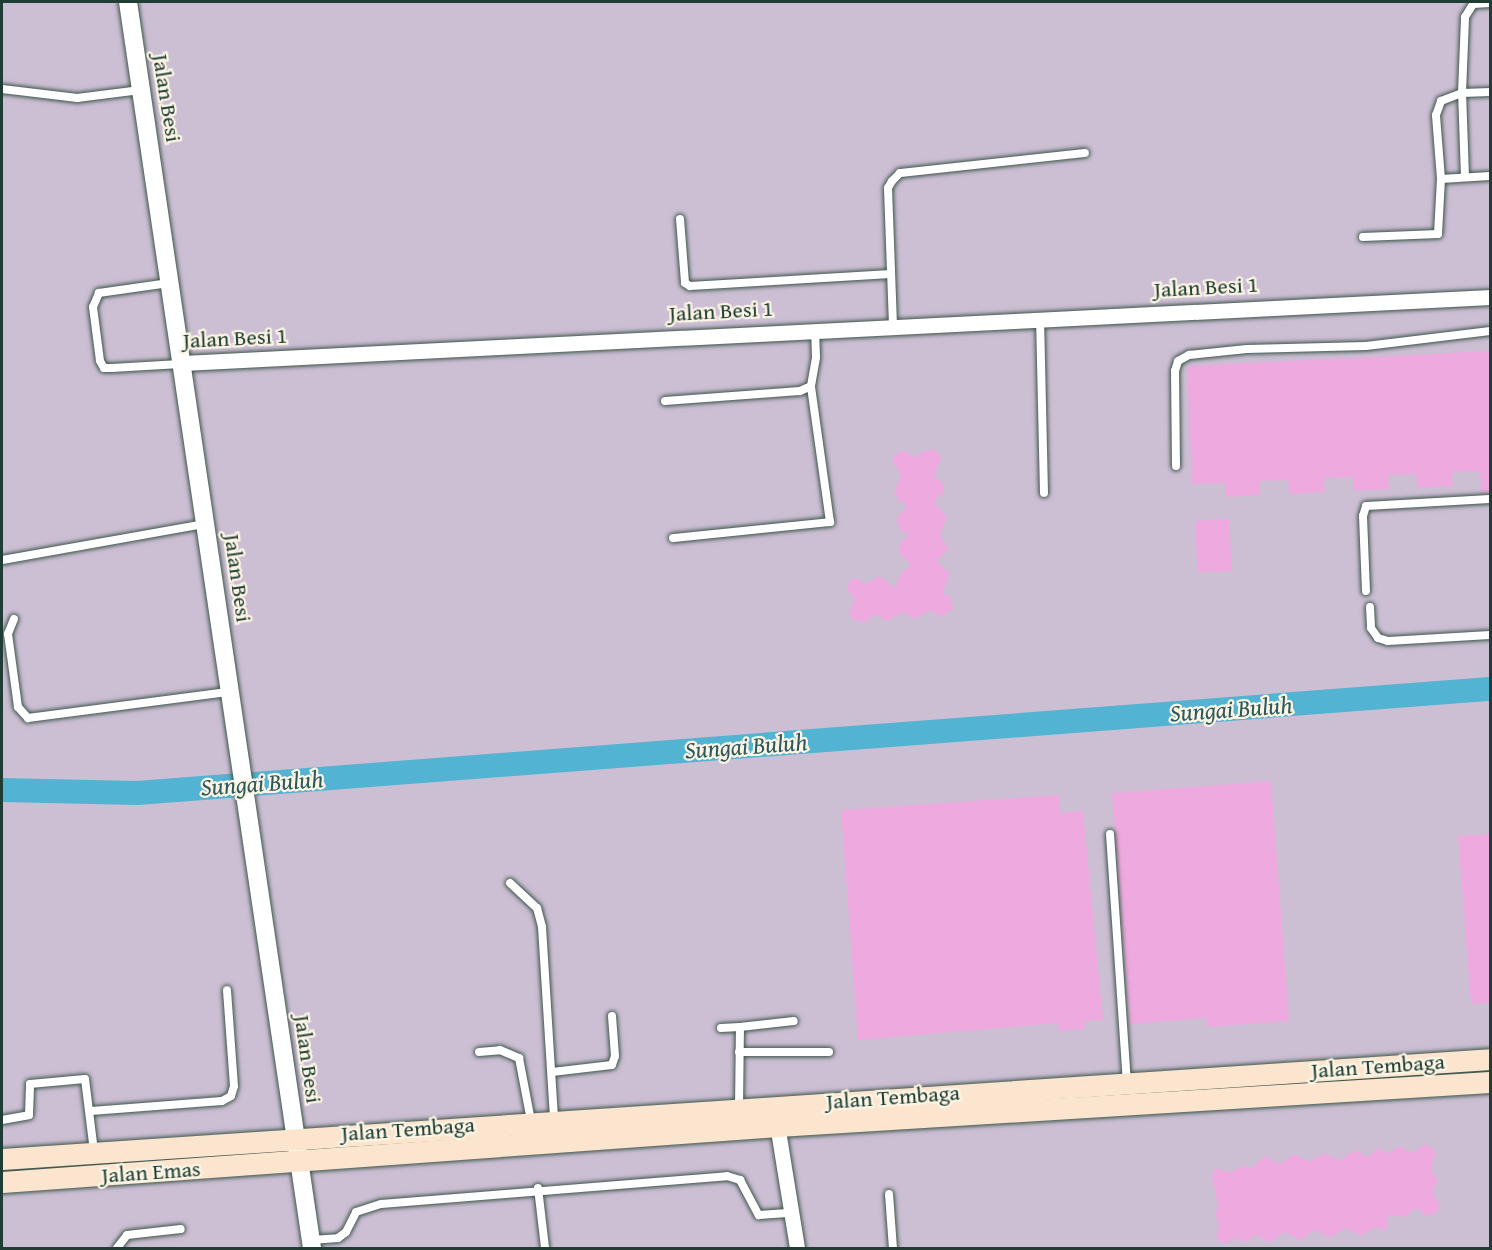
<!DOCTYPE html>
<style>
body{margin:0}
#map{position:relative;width:1492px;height:1250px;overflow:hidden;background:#f7e6ce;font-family:"Gentium Book Plus",serif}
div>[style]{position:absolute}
.industrial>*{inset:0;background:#ccbfd4;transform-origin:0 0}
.river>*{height:24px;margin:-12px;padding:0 12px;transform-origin:12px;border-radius:12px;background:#53b3d2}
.building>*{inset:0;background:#eea9df;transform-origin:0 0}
.roads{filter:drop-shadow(0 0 2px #3f564b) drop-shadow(0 0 2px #3f564b)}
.service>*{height:8px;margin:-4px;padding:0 4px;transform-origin:4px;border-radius:4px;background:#fff}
.minor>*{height:15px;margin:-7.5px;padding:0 7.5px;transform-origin:7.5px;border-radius:7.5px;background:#fff}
.tertiary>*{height:18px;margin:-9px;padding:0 9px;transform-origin:9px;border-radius:9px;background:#fff}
.secondary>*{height:21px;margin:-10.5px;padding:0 10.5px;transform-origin:10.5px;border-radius:10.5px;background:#fce5cf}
span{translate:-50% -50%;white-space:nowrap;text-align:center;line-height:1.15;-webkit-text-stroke:4.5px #fcf5e5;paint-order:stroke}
.street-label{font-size:22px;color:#1f3d34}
.water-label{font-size:24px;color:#2c5a5c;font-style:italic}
.frame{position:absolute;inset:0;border:3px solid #1f3d34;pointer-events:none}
</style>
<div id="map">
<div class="industrial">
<i style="left:2px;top:2px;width:1488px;height:1246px"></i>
</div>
<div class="river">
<i style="left:2px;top:790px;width:135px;rotate:1.3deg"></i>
<i style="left:137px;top:793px;width:1357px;rotate:-4.4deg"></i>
</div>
<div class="building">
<i style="clip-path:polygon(1491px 351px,1491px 493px,1481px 493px,1480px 471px,1452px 472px,1453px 486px,1417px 488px,1416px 474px,1388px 475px,1389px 489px,1353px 491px,1353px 477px,1324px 478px,1325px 492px,1289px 494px,1288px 480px,1260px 481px,1260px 495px,1225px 497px,1225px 483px,1192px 484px,1187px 366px)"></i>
<i style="clip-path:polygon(925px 450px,935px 450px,941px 457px,934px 476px,942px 482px,944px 491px,933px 502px,947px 516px,940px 535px,948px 549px,937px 561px,950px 574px,943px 592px,951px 599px,953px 608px,942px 617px,930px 610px,915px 619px,903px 612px,887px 621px,875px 614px,865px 622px,855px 621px,849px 614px,855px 598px,847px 590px,849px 582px,856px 578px,866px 584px,879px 576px,895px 588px,902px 572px,911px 565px,899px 552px,901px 542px,909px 536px,899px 528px,897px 518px,907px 507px,894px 494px,901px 475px,892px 460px,898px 452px,907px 452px,914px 458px)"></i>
<i style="left:1229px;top:519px;width:52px;height:34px;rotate:87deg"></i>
<i style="clip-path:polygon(1271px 781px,1289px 1021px,1207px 1027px,1206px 1018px,1130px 1024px,1112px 793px)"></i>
<i style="clip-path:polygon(1059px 795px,1060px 813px,1083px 811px,1103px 1020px,1084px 1021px,1085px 1029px,1059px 1031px,1058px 1023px,858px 1040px,841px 810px)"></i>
<i style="clip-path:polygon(1491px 834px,1491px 1003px,1471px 1004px,1458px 836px)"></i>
<i style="clip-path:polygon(1425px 1144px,1436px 1151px,1431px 1169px,1438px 1181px,1432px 1190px,1440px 1206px,1435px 1214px,1425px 1215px,1416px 1208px,1404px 1217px,1388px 1215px,1386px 1231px,1375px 1227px,1361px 1236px,1345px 1228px,1330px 1238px,1314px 1230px,1300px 1240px,1284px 1232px,1270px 1242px,1256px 1235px,1245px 1242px,1235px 1237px,1225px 1244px,1216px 1238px,1219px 1225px,1215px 1214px,1218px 1206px,1212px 1174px,1216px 1168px,1231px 1173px,1241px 1166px,1252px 1168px,1264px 1156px,1280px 1164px,1294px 1154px,1310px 1162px,1324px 1153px,1340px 1161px,1355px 1150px,1368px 1157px,1379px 1148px,1388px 1154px,1399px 1146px,1412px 1153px)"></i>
</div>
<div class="roads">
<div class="service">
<i style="left:2px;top:89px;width:76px;rotate:6.8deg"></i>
<i style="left:77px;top:98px;width:64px;rotate:-7.2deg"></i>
<i style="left:1465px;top:177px;width:84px;rotate:-92deg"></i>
<i style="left:1462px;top:93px;width:76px;rotate:-87.7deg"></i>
<i style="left:1465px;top:17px;width:15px;rotate:-58deg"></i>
<i style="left:1473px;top:4px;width:17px;rotate:-3deg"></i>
<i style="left:1441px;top:179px;width:64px;rotate:-94.5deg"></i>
<i style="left:1436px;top:115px;width:15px;rotate:-70deg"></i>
<i style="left:1441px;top:101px;width:22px;rotate:-21deg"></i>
<i style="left:1462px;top:93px;width:28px;rotate:-2deg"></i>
<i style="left:680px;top:219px;width:64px;rotate:85.5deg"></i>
<i style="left:685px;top:283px;width:6px;rotate:31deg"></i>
<i style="left:690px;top:286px;width:201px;rotate:-3.4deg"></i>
<i style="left:1363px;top:237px;width:75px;rotate:-2.3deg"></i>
<i style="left:1438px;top:234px;width:55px;rotate:-86.9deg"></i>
<i style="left:1441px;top:179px;width:49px;rotate:-3.5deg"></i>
<i style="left:169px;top:283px;width:71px;rotate:171.9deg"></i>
<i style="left:99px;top:293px;width:15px;rotate:113deg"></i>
<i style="left:93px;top:307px;width:54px;rotate:82.6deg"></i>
<i style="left:100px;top:361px;width:8px;rotate:60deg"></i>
<i style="left:104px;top:368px;width:8px"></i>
<i style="left:112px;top:368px;width:68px;rotate:-3.4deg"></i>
<i style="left:1040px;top:317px;width:176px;rotate:88.7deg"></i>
<i style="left:893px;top:325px;width:137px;rotate:-92.1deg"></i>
<i style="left:888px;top:188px;width:8px;rotate:-60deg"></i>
<i style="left:892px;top:181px;width:11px;rotate:-45deg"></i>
<i style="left:900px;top:173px;width:186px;rotate:-6.2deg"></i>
<i style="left:665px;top:401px;width:135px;rotate:-4.2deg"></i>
<i style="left:800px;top:391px;width:12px;rotate:-24deg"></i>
<i style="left:811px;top:386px;width:29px;rotate:-80deg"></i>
<i style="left:816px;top:357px;width:27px;rotate:-92deg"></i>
<i style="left:1176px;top:466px;width:95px;rotate:-90.6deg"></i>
<i style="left:1175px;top:371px;width:10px;rotate:-73deg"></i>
<i style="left:1178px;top:361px;width:13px;rotate:-29deg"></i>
<i style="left:1189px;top:355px;width:58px;rotate:-5.9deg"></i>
<i style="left:1247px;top:349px;width:119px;rotate:-1.4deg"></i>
<i style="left:1366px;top:346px;width:125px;rotate:-6.9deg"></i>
<i style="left:673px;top:538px;width:158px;rotate:-5.8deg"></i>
<i style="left:830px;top:522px;width:137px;rotate:-98deg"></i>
<i style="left:2px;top:560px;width:205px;rotate:-10.1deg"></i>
<i style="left:1366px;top:591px;width:75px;rotate:-92.3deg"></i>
<i style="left:1363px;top:516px;width:10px;rotate:-73deg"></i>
<i style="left:1366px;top:506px;width:124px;rotate:-3.2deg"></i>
<i style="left:1370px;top:607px;width:21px;rotate:87deg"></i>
<i style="left:1371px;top:628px;width:12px;rotate:55deg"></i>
<i style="left:1378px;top:638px;width:10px;rotate:17deg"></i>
<i style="left:1388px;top:641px;width:102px;rotate:-3.4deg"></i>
<i style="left:14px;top:619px;width:16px;rotate:112deg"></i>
<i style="left:8px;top:634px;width:74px;rotate:82.2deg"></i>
<i style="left:18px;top:707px;width:15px;rotate:48deg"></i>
<i style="left:28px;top:718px;width:203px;rotate:-7.4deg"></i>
<i style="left:1110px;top:834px;width:248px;rotate:86.1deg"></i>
<i style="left:510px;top:883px;width:37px;rotate:43deg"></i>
<i style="left:537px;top:908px;width:20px;rotate:75deg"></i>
<i style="left:542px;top:927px;width:193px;rotate:86.4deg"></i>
<i style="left:721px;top:1028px;width:19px;rotate:-3deg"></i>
<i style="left:479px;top:1052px;width:21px;rotate:-5deg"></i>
<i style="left:500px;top:1050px;width:21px;rotate:23deg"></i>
<i style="left:519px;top:1058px;width:64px;rotate:79.2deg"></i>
<i style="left:739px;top:1052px;width:90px"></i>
<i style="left:552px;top:1072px;width:60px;rotate:-6.7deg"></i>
<i style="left:612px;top:1065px;width:9px;rotate:-72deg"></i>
<i style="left:615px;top:1056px;width:40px;rotate:-94.3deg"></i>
<i style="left:739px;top:1107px;width:80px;rotate:-89.3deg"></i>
<i style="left:740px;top:1027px;width:54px;rotate:-6.3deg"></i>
<i style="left:91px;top:1111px;width:131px;rotate:-4.4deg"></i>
<i style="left:222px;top:1101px;width:10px;rotate:-29deg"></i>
<i style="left:231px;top:1096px;width:10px;rotate:-73deg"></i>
<i style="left:234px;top:1086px;width:96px;rotate:-94.2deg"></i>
<i style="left:2px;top:1120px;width:27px;rotate:-10deg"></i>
<i style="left:29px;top:1115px;width:31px;rotate:-88deg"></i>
<i style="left:30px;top:1084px;width:55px;rotate:-5.2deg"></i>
<i style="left:85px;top:1079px;width:73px;rotate:82.9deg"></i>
<i style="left:538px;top:1188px;width:60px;rotate:83.3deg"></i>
<i style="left:889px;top:1194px;width:54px;rotate:85.8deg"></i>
<i style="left:311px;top:1240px;width:27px;rotate:-4deg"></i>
<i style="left:338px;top:1238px;width:10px;rotate:-37deg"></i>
<i style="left:346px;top:1232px;width:22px;rotate:-63deg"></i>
<i style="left:356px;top:1212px;width:26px;rotate:-18deg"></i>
<i style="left:381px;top:1204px;width:347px;rotate:-4.6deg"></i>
<i style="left:727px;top:1176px;width:14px;rotate:17deg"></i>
<i style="left:740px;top:1180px;width:40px;rotate:62deg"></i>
<i style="left:759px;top:1215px;width:32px;rotate:-4deg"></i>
<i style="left:117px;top:1248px;width:16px;rotate:-52deg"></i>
<i style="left:127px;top:1235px;width:54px;rotate:-6.3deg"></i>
</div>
<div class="minor">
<i style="left:183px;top:363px;width:1309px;rotate:-2.89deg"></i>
<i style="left:776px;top:1118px;width:132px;rotate:80.8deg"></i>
</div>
<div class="tertiary">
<i style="left:128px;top:2px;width:1260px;rotate:81.6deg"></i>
</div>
<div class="secondary">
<i style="left:2px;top:1159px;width:1491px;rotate:-3.84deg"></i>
<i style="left:2px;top:1182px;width:778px;rotate:-4.13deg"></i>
<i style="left:778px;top:1126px;width:713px;rotate:-3.54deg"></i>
</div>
</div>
<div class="street-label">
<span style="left:167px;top:98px;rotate:81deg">Jalan Besi</span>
<span style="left:1206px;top:287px;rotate:-3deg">Jalan Besi 1</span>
<span style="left:721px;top:311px;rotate:-3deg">Jalan Besi 1</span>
<span style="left:235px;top:338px;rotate:-3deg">Jalan Besi 1</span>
<span style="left:238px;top:578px;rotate:82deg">Jalan Besi</span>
<span style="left:308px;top:1059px;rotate:82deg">Jalan Besi</span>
<span style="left:1378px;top:1066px;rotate:-4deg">Jalan Tembaga</span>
<span style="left:893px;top:1097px;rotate:-4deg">Jalan Tembaga</span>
<span style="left:408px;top:1129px;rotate:-4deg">Jalan Tembaga</span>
<span style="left:151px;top:1172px;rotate:-4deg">Jalan Emas</span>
</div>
<div class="water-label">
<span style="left:1231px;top:709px;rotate:-4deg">Sungai Buluh</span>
<span style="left:746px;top:746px;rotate:-4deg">Sungai Buluh</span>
<span style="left:262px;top:783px;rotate:-4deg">Sungai Buluh</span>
</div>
<div class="frame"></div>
</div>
